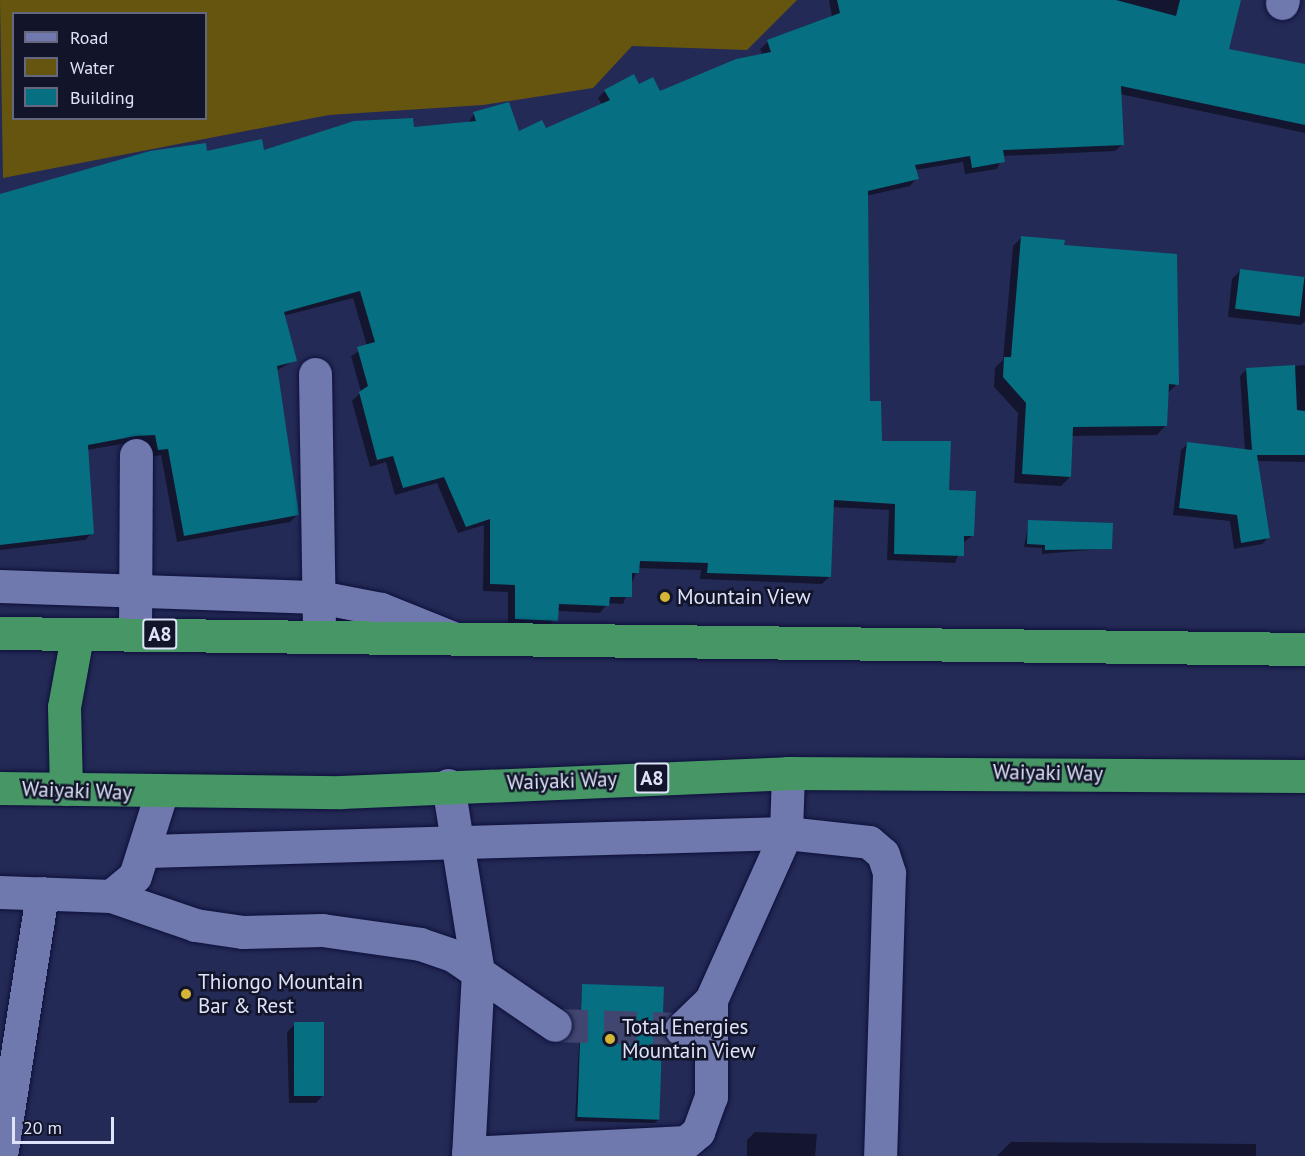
<!DOCTYPE html>
<style>
body{margin:0}
#map{position:relative;width:1305px;height:1156px;overflow:hidden;background:#242a56;font-family:"PT Sans",sans-serif}
div>[style]{position:absolute}
.water>*{inset:0;background:#66550e}
.shadow>*{inset:0;background:#0007}
.building>*{inset:0;background:#066f82;transform-origin:0 0}
.minor-tunnel>*{height:33px;margin-top:-16.5px;transform-origin:0;background:repeating-linear-gradient(90deg,#40466f 0 33px,transparent 0 49px)}
.roads{filter:drop-shadow(0 0 2px #0e103a) drop-shadow(0 0 2px #0e103a)}
.minor>*{height:33px;margin:-16.5px;padding:0 16.5px;transform-origin:16.5px;border-radius:16.5px;background:#6f79ad}
.highway>*{height:33px;margin:-16.5px;padding:0 16.5px;transform-origin:16.5px;border-radius:16.5px;background:#479766}
.dots>*{width:16px;height:16px;translate:-50% -50%;box-sizing:border-box;border:3px solid #121529;border-radius:50%}
span{translate:-50% -50%;white-space:nowrap;text-align:center;line-height:1.15;-webkit-text-stroke:5px #121529;paint-order:stroke}
.shield-label span{padding:2px 4px;background:#121529;border:2px solid;border-radius:4px;-webkit-text-stroke-width:0}
.shield-label{font-size:20px;color:#dee3fa;font-weight:700}
.poi-label{font-size:21px;color:#dee3fa}
.left{translate:0 -50%;text-align:left}
.street-label{font-size:21px;color:#dee3fa}
.legend{position:absolute;left:12px;top:12px;width:195px;height:108px;box-sizing:border-box;background:#121529;border:2px solid #64677d;margin:0;padding:8px 10px;list-style:none;font-size:18px;color:#dee3fa}
.legend li{display:flex;align-items:center;gap:12px;height:30px}
.legend b{width:30px;border:2px solid #64677d}
.scale{position:absolute;left:12px;top:1117px;width:102px;height:27px;box-sizing:border-box;border:3px solid #dee3fa;border-top:0;padding-left:8px;font-size:18px;line-height:21px;white-space:nowrap;color:#dee3fa;-webkit-text-stroke:4px #121529;paint-order:stroke}
</style>
<div id="map">
<div class="water">
<i style="clip-path:polygon(evenodd,0 0,797px 0,747px 50px,632px 46px,593px 88px,483px 105px,329px 115px,3px 178px,0 0,14px 14px,206px 14px,206px 118px,14px 118px,14px 14px)"></i>
</div>
<div class="shadow">
<i style="clip-path:polygon(829px 0,1240px 0,1227px 50px,1305px 66px,1305px 133px,1120px 94px,1123px 144px,1115px 151px,1003px 156px,997px 169px,965px 174px,963px 162px,915px 170px,917px 178px,910px 186px,866px 196px,868px 403px,881px 442px,947px 491px,973px 535px,963px 543px,955px 563px,887px 560px,889px 510px,832px 507px,830px 576px,822px 584px,700px 579px,701px 570px,638px 568px,623px 604px,608px 603px,600px 613px,557px 611px,549px 627px,508px 626px,508px 592px,483px 591px,484px 525px,458px 533px,437px 483px,395px 495px,386px 462px,370px 467px,352px 401px,361px 392px,351px 356px,367px 346px,353px 298px,283px 316px,295px 360px,276px 371px,297px 515px,290px 522px,177px 542px,161px 455px,151px 457px,148px 442px,127px 443px,87px 450px,92px 533px,85px 540px,0 550px,0 199px,206px 153px,263px 152px,468px 123px,474px 114px,518px 133px,546px 130px,602px 105px,598px 98px,605px 91px,639px 86px,659px 93px,763px 55px,760px 49px,768px 42px,832px 17px)"></i>
<i style="clip-path:polygon(1022px 237px,1063px 247px,1177px 384px,1168px 393px,1166px 425px,1157px 435px,1071px 436px,1070px 477px,1061px 486px,1014px 483px,1018px 413px,994px 387px,995px 368px,1003px 360px,1013px 246px)"></i>
<i style="clip-path:polygon(1241px 270px,1305px 278px,1305px 321px,1301px 325px,1228px 317px,1232px 279px)"></i>
<i style="clip-path:polygon(1305px 365px,1305px 462px,1257px 461px,1269px 537px,1262px 544px,1234px 549px,1230px 521px,1173px 515px,1181px 450px,1187px 444px,1245px 451px,1240px 376px,1246px 370px)"></i>
<i style="clip-path:polygon(1029px 521px,1111px 548px,1042px 554px,1042px 548px,1024px 547px)"></i>
<i style="clip-path:polygon(582px 986px,659px 1119px,655px 1123px,575px 1121px)"></i>
<i style="clip-path:polygon(295px 1024px,324px 1094px,316px 1103px,289px 1103px,287px 1032px)"></i>
<i style="clip-path:polygon(755px 1132px,817px 1134px,815px 1156px,747px 1156px,747px 1140px)"></i>
<i style="clip-path:polygon(1011px 1142px,1256px 1144px,1256px 1156px,997px 1156px)"></i>
</div>
<div class="building">
<i style="clip-path:polygon(837px 0,1116px 0,1176px 16px,1180px 0,1241px 0,1229px 49px,1305px 64px,1305px 125px,1121px 86px,1124px 145px,1003px 150px,1005px 162px,972px 168px,970px 156px,915px 165px,919px 179px,868px 191px,870px 401px,881px 401px,882px 441px,951px 441px,949px 490px,976px 491px,974px 536px,964px 536px,964px 556px,894px 554px,895px 504px,834px 500px,831px 577px,707px 573px,708px 563px,640px 561px,639px 573px,632px 573px,632px 597px,610px 597px,609px 606px,559px 604px,558px 621px,515px 619px,515px 585px,490px 584px,490px 519px,466px 527px,444px 477px,403px 488px,393px 456px,377px 460px,359px 392px,368px 386px,357px 347px,375px 342px,360px 291px,284px 312px,297px 361px,277px 366px,299px 515px,184px 536px,168px 449px,158px 450px,155px 435px,136px 436px,88px 445px,94px 534px,0 545px,0 194px,150px 151px,206px 143px,207px 151px,262px 139px,264px 150px,354px 121px,413px 118px,414px 127px,476px 121px,473px 112px,509px 102px,519px 131px,542px 120px,546px 128px,610px 100px,604px 90px,634px 74px,639px 84px,653px 77px,660px 91px,736px 59px,771px 52px,767px 40px,840px 13px)"></i>
<i style="clip-path:polygon(1021px 236px,1065px 240px,1064px 245px,1177px 254px,1179px 385px,1169px 384px,1167px 426px,1073px 427px,1071px 477px,1022px 474px,1026px 403px,1003px 377px,1004px 357px,1011px 357px)"></i>
<i style="left:1240px;top:269px;width:65px;height:40px;rotate:7deg"></i>
<i style="clip-path:polygon(1295px 365px,1297px 410px,1305px 411px,1305px 455px,1257px 455px,1270px 538px,1241px 543px,1237px 515px,1179px 508px,1187px 442px,1252px 450px,1246px 368px)"></i>
<i style="clip-path:polygon(1028px 520px,1113px 523px,1112px 549px,1045px 550px,1045px 545px,1027px 544px)"></i>
<i style="left:582px;top:984px;width:82px;height:133px;rotate:2deg"></i>
<i style="left:294px;top:1022px;width:30px;height:74px"></i>
</div>
<div class="minor-tunnel">
<i style="left:555px;top:1025px;width:126px;rotate:1.8deg"></i>
</div>
<div class="roads">
<div class="minor">
<i style="left:1282px;top:3px;width:3px;rotate:-72deg"></i>
<i style="left:315px;top:374px;width:245px;rotate:89.1deg"></i>
<i style="left:0;top:586px;width:319px;rotate:2deg"></i>
<i style="left:319px;top:597px;width:63px;rotate:11deg"></i>
<i style="left:381px;top:609px;width:78px;rotate:21.9deg"></i>
<i style="left:135px;top:633px;width:178px;rotate:-89.7deg"></i>
<i style="left:448px;top:785px;width:189px;rotate:80.9deg"></i>
<i style="left:478px;top:972px;width:184px;rotate:93.1deg"></i>
<i style="left:147px;top:851px;width:639px;rotate:-1.61deg"></i>
<i style="left:786px;top:833px;width:83px;rotate:6.2deg"></i>
<i style="left:869px;top:842px;width:18px;rotate:41deg"></i>
<i style="left:883px;top:854px;width:20px;rotate:72deg"></i>
<i style="left:889px;top:873px;width:283px;rotate:91.8deg"></i>
<i style="left:0;top:892px;width:111px;rotate:2.1deg"></i>
<i style="left:111px;top:896px;width:89px;rotate:19deg"></i>
<i style="left:195px;top:925px;width:49px;rotate:8.3deg"></i>
<i style="left:243px;top:932px;width:79px;rotate:-1.5deg"></i>
<i style="left:322px;top:930px;width:99px;rotate:8.1deg"></i>
<i style="left:420px;top:944px;width:36px;rotate:19deg"></i>
<i style="left:454px;top:956px;width:122px;rotate:34.3deg"></i>
<i style="left:111px;top:896px;width:31px;rotate:-40deg"></i>
<i style="left:135px;top:876px;width:86px;rotate:-72.4deg"></i>
<i style="left:681px;top:1029px;width:42px;rotate:-44deg"></i>
<i style="left:711px;top:1000px;width:183px;rotate:-65.8deg"></i>
<i style="left:786px;top:833px;width:60px;rotate:-88.1deg"></i>
<i style="left:468px;top:1153px;width:218px;rotate:-2.9deg"></i>
<i style="left:686px;top:1142px;width:16px;rotate:-40deg"></i>
<i style="left:698px;top:1132px;width:37px;rotate:-70deg"></i>
<i style="left:711px;top:1097px;width:97px;rotate:-90deg"></i>
<i style="left:1px;top:1156px;width:266px;rotate:-81.1deg"></i>
</div>
<div class="highway">
<i style="left:0;top:633px;width:1305px;rotate:0.7deg"></i>
<i style="left:0;top:788px;width:341px;rotate:0.7deg"></i>
<i style="left:341px;top:792px;width:447px;rotate:-2.4deg"></i>
<i style="left:788px;top:773px;width:517px;rotate:0.33deg"></i>
<i style="left:66px;top:789px;width:82px;rotate:-91.4deg"></i>
<i style="left:64px;top:707px;width:72px;rotate:-79.6deg"></i>
</div>
</div>
<div class="dots">
<i style="left:665px;top:597px;background:#d5b535"></i>
<i style="left:186px;top:994px;background:#d5b535"></i>
<i style="left:610px;top:1039px;background:#d5b535"></i>
</div>
<div class="shield-label">
<span style="left:160px;top:634px">A8</span>
<span style="left:652px;top:778px">A8</span>
</div>
<div class="poi-label">
<span class="left" style="left:677px;top:597px">Mountain View</span>
<span class="left" style="left:198px;top:994px">Thiongo Mountain<br>Bar &amp; Rest</span>
<span class="left" style="left:622px;top:1039px">Total Energies<br>Mountain View</span>
</div>
<div class="street-label">
<span style="left:1048px;top:773px;rotate:1deg">Waiyaki Way</span>
<span style="left:562px;top:781px;rotate:-2deg">Waiyaki Way</span>
<span style="left:77px;top:791px;rotate:2deg">Waiyaki Way</span>
</div>
<ul class="legend">
<li><b style="height:8px;background:#6f79ad"></b>Road</li>
<li><b style="height:16px;background:#66550e"></b>Water</li>
<li><b style="height:16px;background:#066f82"></b>Building</li>
</ul>
<div class="scale">20 m</div>
</div>
